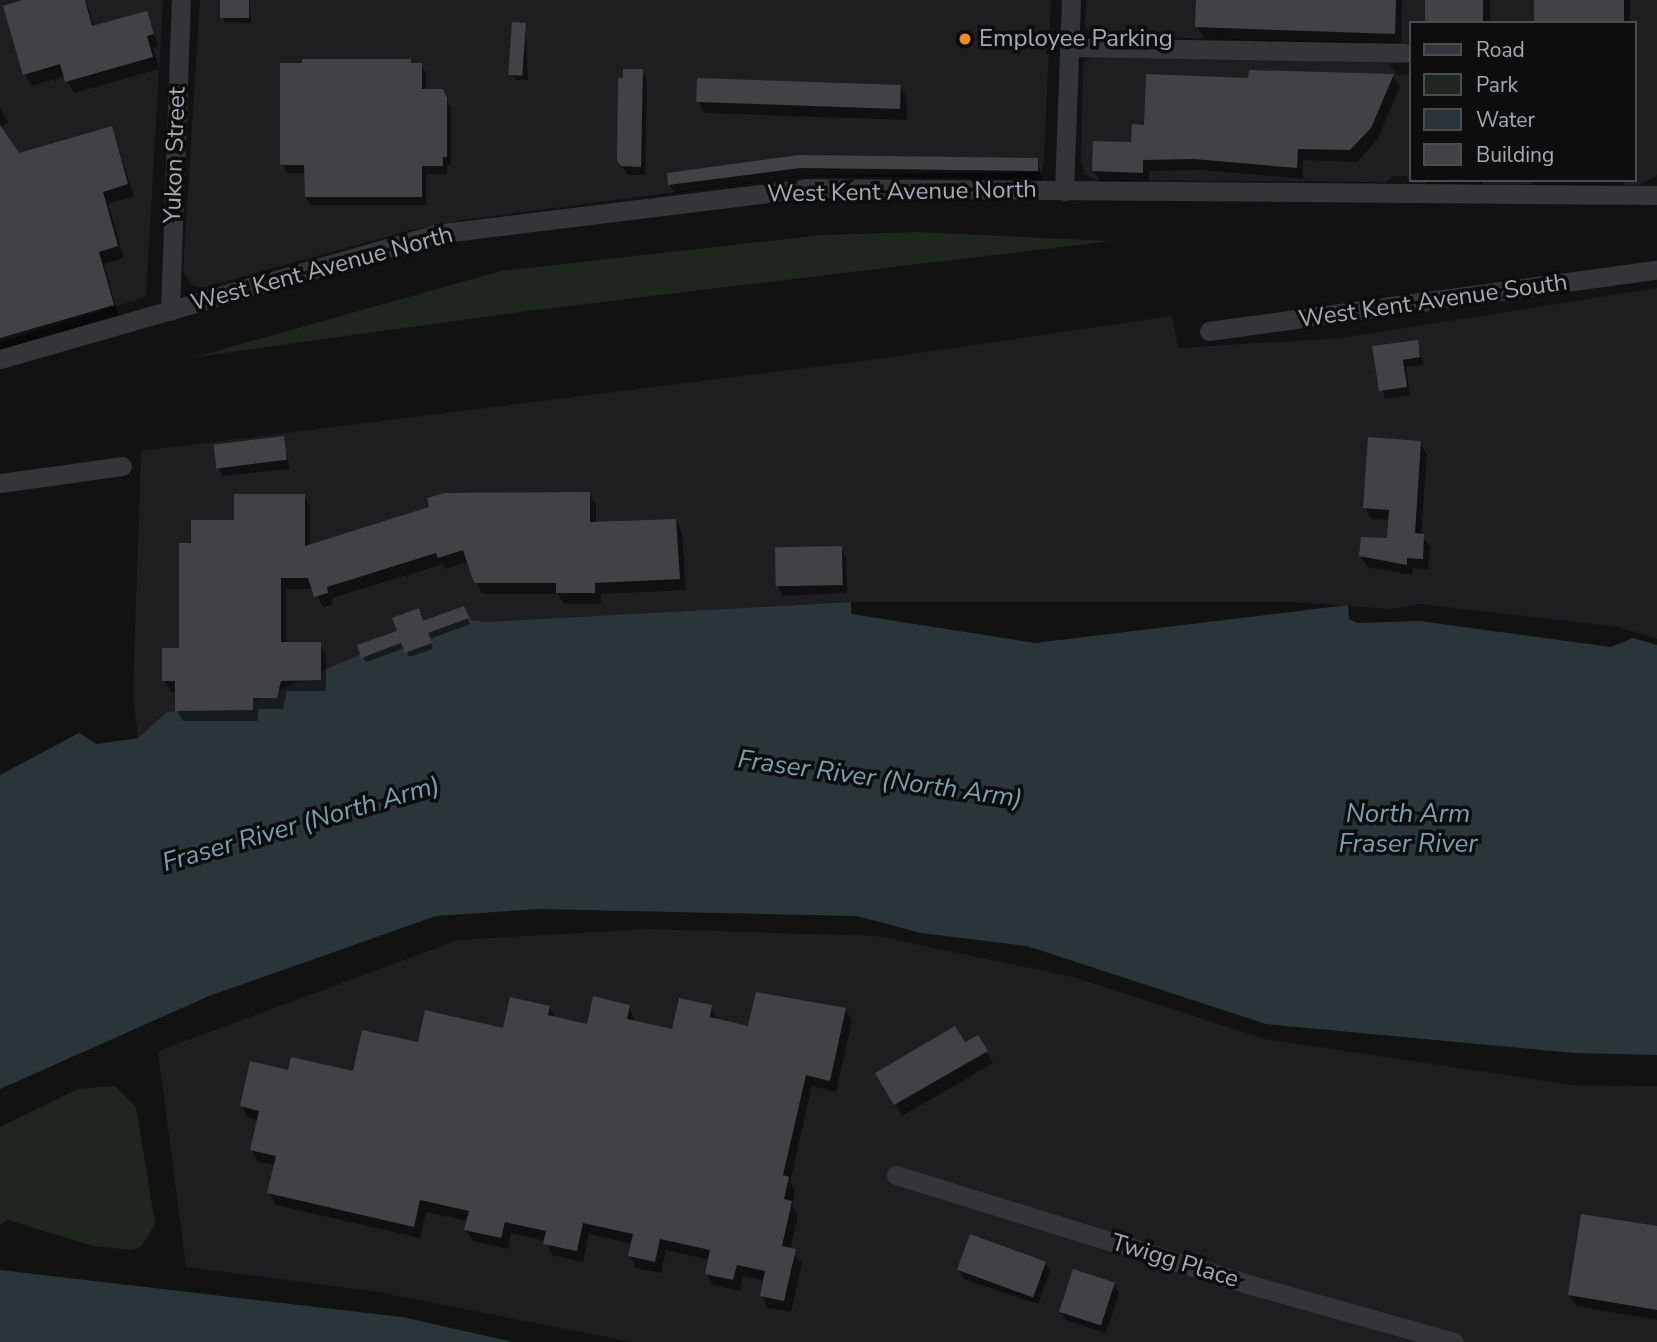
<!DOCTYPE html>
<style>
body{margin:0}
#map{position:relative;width:1657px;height:1342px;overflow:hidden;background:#121213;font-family:"Nunito Sans",sans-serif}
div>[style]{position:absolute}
.built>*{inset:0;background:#1e1e20}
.green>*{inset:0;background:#1e261e}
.water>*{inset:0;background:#2a3539}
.shadow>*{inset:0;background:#0007;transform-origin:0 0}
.building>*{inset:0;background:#414246;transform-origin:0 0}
.minor>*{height:19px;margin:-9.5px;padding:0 9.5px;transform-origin:9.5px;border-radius:9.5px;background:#333538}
.dots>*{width:19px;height:19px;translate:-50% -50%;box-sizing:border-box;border:4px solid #0d0d0e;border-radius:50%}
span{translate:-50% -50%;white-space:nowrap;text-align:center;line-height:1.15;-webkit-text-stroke:7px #0d0d0e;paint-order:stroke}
.poi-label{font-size:24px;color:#a3abb4}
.left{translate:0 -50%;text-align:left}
.street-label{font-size:24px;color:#a3abb4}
.water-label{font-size:26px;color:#79a1b0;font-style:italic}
.legend{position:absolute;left:1409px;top:21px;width:228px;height:161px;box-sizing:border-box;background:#0d0d0e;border:2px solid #494c50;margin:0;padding:9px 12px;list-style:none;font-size:21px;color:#a3abb4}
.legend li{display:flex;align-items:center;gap:14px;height:35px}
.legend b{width:35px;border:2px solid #494c50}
</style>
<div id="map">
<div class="built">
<i style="clip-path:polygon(0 0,163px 0,146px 297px,0 342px)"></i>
<i style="clip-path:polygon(200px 0,1051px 0,1044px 162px,1041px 172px,805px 175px,463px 220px,411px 230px,202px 288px,192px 285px,183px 271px)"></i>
<i style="clip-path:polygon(1086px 0,1657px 0,1657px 175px,1639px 185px,1413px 183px,1411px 182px,1406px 176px,1393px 176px,1387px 182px,1097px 180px,1085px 174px,1081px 161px,1083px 64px,1094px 54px,1388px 63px,1397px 75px,1410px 74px,1410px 180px,1634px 180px,1634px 23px,1410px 23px,1410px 43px,1096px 36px,1085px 27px)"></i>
<i style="clip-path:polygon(1657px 288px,1657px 639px,1619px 627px,1420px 604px,1392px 609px,1293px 602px,851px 602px,486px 622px,471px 620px,469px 616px,356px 656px,254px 701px,167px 712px,138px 738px,133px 694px,141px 451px,863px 361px,1172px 316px,1178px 348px,1342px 338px)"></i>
<i style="clip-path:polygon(649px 929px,877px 936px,1073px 977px,1265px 1039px,1572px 1085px,1657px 1086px,1657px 1342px,632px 1342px,372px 1291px,186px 1267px,158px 1051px,458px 940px)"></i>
</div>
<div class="green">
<i style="clip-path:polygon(918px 232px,1111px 241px,527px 311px,195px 357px,501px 271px,822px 235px)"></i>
<i style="clip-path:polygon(115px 1086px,136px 1107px,155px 1224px,142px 1246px,132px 1250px,93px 1246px,8px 1220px,0 1225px,0 1127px,78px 1089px)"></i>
</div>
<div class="water">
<i style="clip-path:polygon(851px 602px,851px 614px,1035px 643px,1348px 605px,1349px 619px,1357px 623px,1419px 621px,1611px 647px,1633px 638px,1657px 645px,1657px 1055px,1574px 1053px,1266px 1024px,1027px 946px,921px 933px,857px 916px,539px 909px,436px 916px,209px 996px,0 1089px,0 775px,79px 733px,97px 744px,138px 738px,167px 712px,254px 701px,356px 656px,469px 615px,471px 620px,486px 622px)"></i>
<i style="clip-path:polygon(0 1270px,402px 1317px,513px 1342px,0 1342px)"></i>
</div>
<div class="shadow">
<i style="clip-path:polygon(29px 0,86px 0,94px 27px,146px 13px,159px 46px,153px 48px,159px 69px,74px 93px,65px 76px,32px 86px,25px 74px)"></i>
<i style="clip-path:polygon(222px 0,250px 0,251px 23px,224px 22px)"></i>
<i style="clip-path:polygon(1198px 0,1402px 0,1401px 45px,1204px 39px,1197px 27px)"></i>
<i style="left:1428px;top:0;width:62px;height:23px"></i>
<i style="left:1535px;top:0;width:95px;height:23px"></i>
<i style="clip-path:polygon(525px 24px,528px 80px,516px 80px,513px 75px)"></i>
<i style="clip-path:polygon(410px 61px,421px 65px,426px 73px,426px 91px,442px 91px,451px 108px,451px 165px,447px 165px,447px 174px,426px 174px,426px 205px,311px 205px,306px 197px,306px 173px,287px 173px,282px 164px)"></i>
<i style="clip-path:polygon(642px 71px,647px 80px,645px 175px,628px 175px,619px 161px)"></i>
<i style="clip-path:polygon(1250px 72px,1393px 76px,1400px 87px,1377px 140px,1357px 162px,1303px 160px,1303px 179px,1202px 170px,1149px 171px,1149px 184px,1101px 183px,1094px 171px,1133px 144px,1146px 126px,1250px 80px)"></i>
<i style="clip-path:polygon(900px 86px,907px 98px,907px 120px,705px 113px,698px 101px)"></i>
<i style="clip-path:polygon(0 108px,8px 122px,0 128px)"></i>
<i style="clip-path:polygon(0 128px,19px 155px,111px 128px,134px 196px,108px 204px,124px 258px,104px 264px,119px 317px,0 351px)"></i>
<i style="clip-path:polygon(799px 157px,1037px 159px,1042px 180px,806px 176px,675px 193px,670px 185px)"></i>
<i style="clip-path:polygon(1425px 180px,1483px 180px,1483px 186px,1427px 184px)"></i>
<i style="clip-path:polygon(1531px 180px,1624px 180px,1623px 192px,1536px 189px)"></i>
<i style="clip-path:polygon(1417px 342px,1424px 365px,1406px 367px,1410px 395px,1385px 399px,1374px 348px)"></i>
<i style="clip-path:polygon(283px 438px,290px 469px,223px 476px,218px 467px)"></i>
<i style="clip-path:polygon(1420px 443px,1427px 454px,1421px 535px,1430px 546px,1428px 569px,1413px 568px,1412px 575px,1367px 567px,1361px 556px,1389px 540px,1390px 520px,1371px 519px,1365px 508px)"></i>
<i style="clip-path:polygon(589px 494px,596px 505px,596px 524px,676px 520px,682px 532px,686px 590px,601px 594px,601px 604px,564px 604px,558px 594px,482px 594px,469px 561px,446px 569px,443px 564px,332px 598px,333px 604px,323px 607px,314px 589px,286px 589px,286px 644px,320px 644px,326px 655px,326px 691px,287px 691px,283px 709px,258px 709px,258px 721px,183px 721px,177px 710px,177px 692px,171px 692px,164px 681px,180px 650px,193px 544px,236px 522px,304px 496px,310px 507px,310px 546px)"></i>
<i style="clip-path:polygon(841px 548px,846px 557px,847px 593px,783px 596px,778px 587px)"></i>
<i style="clip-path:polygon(466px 613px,470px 624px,430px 639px,433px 649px,409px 657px,405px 648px,366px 662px,363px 657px,424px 623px)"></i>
<i style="clip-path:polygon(629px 1006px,635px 1022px,674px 1031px,711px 1007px,718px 1021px,749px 1028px,845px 1009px,852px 1021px,836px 1092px,812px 1086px,790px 1182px,795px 1190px,792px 1205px,798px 1215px,790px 1250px,802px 1263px,791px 1312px,768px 1308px,762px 1296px,765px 1281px,743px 1276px,740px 1291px,713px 1285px,706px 1273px,710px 1260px,666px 1250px,661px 1273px,636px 1268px,630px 1256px,632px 1244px,589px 1234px,583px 1262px,552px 1255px,546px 1241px,511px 1233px,508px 1249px,473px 1241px,466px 1230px,468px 1221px,426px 1212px,420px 1238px,276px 1205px,269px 1193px,275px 1165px,258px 1162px,252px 1150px,258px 1120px,248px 1118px,242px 1106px,290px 1072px,354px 1073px,419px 1045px,504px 1030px,549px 1007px,556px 1019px,588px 1026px)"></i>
<i style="clip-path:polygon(978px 1037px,993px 1063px,902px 1116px,877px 1073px)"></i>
<i style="clip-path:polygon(1657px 1228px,1657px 1320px,1576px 1306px,1569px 1294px)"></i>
<i style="clip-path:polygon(1045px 1262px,1050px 1271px,1038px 1304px,964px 1279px,959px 1270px)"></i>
<i style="clip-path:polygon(1114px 1284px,1119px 1293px,1106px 1333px,1066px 1320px,1061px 1312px)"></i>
</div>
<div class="building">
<i style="clip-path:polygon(23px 0,85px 0,92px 26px,147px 11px,154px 34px,147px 36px,153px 57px,65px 82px,60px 64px,23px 75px,3px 6px)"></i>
<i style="left:220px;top:0;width:29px;height:18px"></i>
<i style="clip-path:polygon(1196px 0,1396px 0,1395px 34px,1195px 27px)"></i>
<i style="left:1425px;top:0;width:58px;height:23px"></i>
<i style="left:1534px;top:0;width:90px;height:23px"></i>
<i style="left:512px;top:22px;width:14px;height:53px;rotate:4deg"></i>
<i style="clip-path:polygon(302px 59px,411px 59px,411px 63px,422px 63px,422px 89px,443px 89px,447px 98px,447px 157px,443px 157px,443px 166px,422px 166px,422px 197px,305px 197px,304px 165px,280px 165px,280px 63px,302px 63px)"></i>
<i style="clip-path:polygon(623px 69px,643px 69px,641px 167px,621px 166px,617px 161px,618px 78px,623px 78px)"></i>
<i style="clip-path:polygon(1249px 70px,1394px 74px,1371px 128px,1350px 150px,1298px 149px,1297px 168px,1194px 159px,1143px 160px,1143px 173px,1092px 171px,1093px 141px,1131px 142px,1132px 124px,1144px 125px,1146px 74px,1248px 78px)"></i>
<i style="left:697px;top:78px;width:204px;height:24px;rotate:2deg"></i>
<i style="clip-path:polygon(0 125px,19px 153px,112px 126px,128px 184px,103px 192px,118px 246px,99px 252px,114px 305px,0 338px)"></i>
<i style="clip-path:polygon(799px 155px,1038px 158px,1038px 171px,800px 168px,668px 185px,667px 173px)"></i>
<i style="clip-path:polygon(1418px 340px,1420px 357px,1403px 360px,1407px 387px,1379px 391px,1372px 346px)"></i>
<i style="left:284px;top:436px;width:24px;height:71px;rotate:83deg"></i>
<i style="clip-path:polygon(1368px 437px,1421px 441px,1415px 533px,1424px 534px,1423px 559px,1407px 558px,1407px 565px,1359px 556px,1361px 537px,1387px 538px,1389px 510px,1363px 508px)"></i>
<i style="clip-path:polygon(590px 492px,590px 522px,676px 519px,680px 579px,595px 583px,595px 593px,556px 593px,556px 583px,474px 583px,463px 550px,438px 558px,436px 553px,327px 587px,328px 593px,314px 597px,308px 578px,281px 578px,281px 642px,321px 642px,321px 680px,281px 681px,277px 698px,253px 698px,253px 710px,175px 711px,175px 681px,162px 681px,162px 648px,179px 648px,179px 543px,191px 543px,191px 520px,234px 520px,234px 494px,305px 494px,305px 546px,429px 507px,427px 498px,445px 493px)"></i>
<i style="left:842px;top:546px;width:39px;height:67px;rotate:89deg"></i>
<i style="clip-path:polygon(464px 606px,469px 618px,428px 633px,432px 643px,405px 653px,401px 643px,361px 658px,357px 645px,397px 631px,392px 618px,419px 608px,423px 621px)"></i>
<i style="clip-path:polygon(756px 992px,846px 1008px,830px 1081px,806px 1075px,783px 1175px,789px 1177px,784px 1199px,792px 1201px,782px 1246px,796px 1249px,784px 1301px,760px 1296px,765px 1271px,737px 1265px,733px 1280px,705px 1274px,710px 1250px,660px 1239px,655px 1262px,628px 1256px,633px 1234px,583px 1223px,577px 1251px,543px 1244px,546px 1231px,505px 1222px,501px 1238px,464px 1230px,469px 1211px,420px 1200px,414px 1227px,267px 1193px,276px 1156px,250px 1150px,259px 1111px,240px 1106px,250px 1061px,288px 1070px,291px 1057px,353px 1071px,362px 1030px,418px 1042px,425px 1010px,503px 1028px,510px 997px,550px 1006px,548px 1015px,587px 1024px,593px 996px,630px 1005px,627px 1019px,672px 1029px,679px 998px,712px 1005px,710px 1017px,748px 1026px)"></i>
<i style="clip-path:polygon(955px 1026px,965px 1042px,978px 1035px,988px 1051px,894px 1105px,875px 1073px)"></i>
<i style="clip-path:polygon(1581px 1214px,1657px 1226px,1657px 1310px,1568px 1295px)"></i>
<i style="left:970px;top:1234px;width:81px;height:38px;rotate:20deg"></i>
<i style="left:1073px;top:1269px;width:44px;height:45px;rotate:18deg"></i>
</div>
<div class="minor">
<i style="left:1070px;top:47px;width:335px;rotate:1deg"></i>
<i style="left:1064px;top:191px;width:191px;rotate:-87.9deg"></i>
<i style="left:170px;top:311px;width:311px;rotate:-88deg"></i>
<i style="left:1209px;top:331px;width:452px;rotate:-7.8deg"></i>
<i style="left:0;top:359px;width:453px;rotate:-16deg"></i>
<i style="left:435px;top:234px;width:375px;rotate:-7deg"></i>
<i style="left:807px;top:188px;width:850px;rotate:0.47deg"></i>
<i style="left:0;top:483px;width:123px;rotate:-7.9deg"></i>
<i style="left:896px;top:1175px;width:364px;rotate:17.2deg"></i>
<i style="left:1244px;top:1283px;width:218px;rotate:15.7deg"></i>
</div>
<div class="dots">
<i style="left:965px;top:39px;background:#f38b2a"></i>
</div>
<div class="poi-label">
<span class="left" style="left:979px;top:39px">Employee Parking</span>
</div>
<div class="street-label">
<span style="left:175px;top:155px;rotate:-88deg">Yukon Street</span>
<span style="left:902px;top:192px;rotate:-1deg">West Kent Avenue North</span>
<span style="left:322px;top:269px;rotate:-15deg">West Kent Avenue North</span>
<span style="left:1433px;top:301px;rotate:-8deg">West Kent Avenue South</span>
<span style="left:1175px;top:1261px;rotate:17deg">Twigg Place</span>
</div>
<div class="water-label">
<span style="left:880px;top:779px;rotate:8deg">Fraser River (North Arm)</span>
<span style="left:1408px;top:829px">North Arm<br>Fraser River</span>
<span style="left:301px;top:824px;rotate:-16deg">Fraser River (North Arm)</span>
</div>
<ul class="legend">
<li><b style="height:9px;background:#333538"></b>Road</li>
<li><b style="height:19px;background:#1e261e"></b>Park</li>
<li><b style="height:19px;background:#2a3539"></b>Water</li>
<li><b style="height:19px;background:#414246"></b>Building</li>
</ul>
</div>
